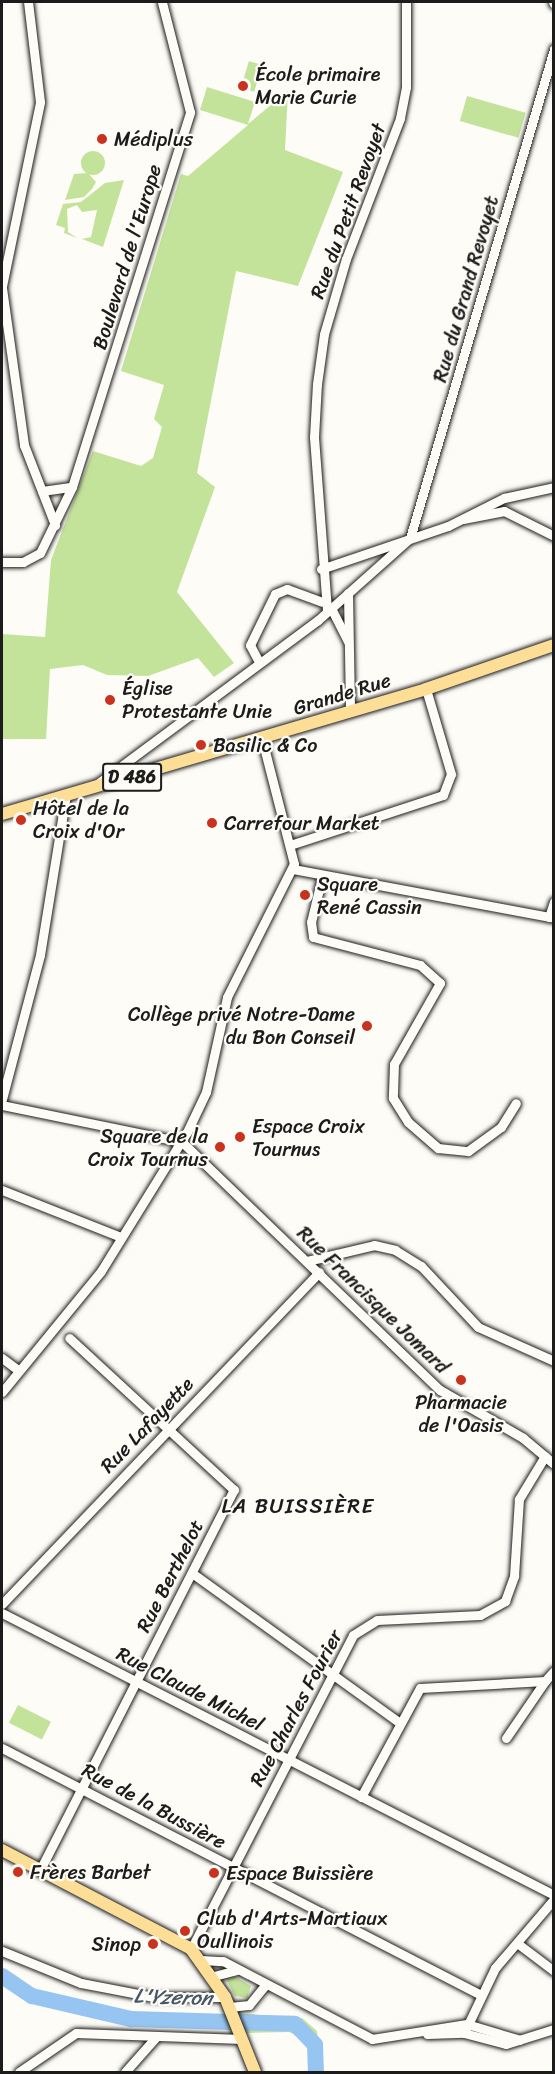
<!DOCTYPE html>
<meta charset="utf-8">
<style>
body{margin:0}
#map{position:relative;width:555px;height:2074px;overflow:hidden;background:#fdfcf7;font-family:Sriracha,sans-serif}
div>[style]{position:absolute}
.green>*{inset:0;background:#c4e39a;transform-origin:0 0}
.round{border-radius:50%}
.river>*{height:16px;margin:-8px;padding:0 8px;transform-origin:8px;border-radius:8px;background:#97c5f2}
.roads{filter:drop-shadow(0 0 2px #1c1c1c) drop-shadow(0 0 2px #1c1c1c)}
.minor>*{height:9px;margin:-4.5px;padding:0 4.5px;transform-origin:4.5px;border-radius:4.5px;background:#fdfcf7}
.major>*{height:12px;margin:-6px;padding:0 6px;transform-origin:6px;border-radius:6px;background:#fdde96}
.dots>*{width:16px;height:16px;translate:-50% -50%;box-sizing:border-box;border:3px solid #fdfcf7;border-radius:50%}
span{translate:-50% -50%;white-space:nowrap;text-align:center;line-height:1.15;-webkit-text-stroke:4.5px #fdfcf7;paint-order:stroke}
.shield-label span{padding:2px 4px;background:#fdfcf7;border:2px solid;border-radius:4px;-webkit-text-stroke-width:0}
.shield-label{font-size:18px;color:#1c1c1c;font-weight:700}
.poi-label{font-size:20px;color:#1c1c1c}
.left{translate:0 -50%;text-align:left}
.right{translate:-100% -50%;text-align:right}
.street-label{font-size:20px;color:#1c1c1c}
.neighbourhood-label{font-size:21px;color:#1c1c1c;letter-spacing:1.5px}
.water-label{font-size:21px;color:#475767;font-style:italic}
.frame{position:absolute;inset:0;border:3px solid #1c1c1c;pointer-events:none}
</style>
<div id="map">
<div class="green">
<i style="left:249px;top:61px;width:14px;height:28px;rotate:17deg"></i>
<i style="clip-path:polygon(207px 87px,255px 102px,248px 124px,288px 91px,285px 150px,343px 172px,298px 286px,236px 271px,197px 473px,215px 487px,177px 592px,234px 663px,214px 677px,198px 658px,148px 676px,107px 675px,83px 665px,50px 669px,46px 739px,2px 739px,2px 634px,45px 637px,51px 560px,93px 451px,141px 466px,153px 458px,162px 427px,154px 419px,164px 385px,121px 371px,181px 174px,188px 176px,248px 125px,200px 110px)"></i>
<i style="left:467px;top:96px;width:61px;height:26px;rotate:16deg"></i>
<i class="round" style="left:81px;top:151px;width:24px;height:24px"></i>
<i style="clip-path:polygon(88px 173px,96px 182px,92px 189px,84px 197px,65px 200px,74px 174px)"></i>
<i style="clip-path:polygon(124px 180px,103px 247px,82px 239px,91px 237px,97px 210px,82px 212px,77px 205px,67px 209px,68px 232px,77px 238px,64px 233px,65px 228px,56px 225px,63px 204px,81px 202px,105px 183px)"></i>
<i style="left:18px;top:1705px;width:37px;height:20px;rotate:27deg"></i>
<i style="clip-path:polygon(229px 1973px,251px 1986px,247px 1998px,235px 1996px,225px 1977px)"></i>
<i style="clip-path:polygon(235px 2013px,302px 2018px,317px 2031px,322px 2072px,309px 2072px,308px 2050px,301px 2038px,289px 2032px,242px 2033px)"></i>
</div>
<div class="river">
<i style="left:2px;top:1976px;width:36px;rotate:34deg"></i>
<i style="left:32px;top:1996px;width:102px;rotate:13.1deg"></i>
<i style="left:131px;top:2019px;width:164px;rotate:1.7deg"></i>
<i style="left:295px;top:2024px;width:29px;rotate:46deg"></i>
<i style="left:315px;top:2045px;width:27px;rotate:88deg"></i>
</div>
<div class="roads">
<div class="minor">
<i style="left:553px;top:2px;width:2px;rotate:63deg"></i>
<i style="left:2px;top:286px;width:188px;rotate:-78.3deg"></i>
<i style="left:40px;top:102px;width:101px;rotate:-96.8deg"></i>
<i style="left:2px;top:288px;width:159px;rotate:82deg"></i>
<i style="left:24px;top:445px;width:86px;rotate:68.8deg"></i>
<i style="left:42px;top:491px;width:30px;rotate:-8deg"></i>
<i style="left:463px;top:519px;width:42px;rotate:-11deg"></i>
<i style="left:504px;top:511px;width:56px;rotate:26.6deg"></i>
<i style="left:2px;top:562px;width:21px"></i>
<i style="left:23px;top:562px;width:19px;rotate:-28deg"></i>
<i style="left:40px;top:553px;width:73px;rotate:-64.1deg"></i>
<i style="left:72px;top:487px;width:393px;rotate:-72.5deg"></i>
<i style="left:190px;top:112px;width:114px;rotate:-104.3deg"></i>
<i style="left:321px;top:569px;width:134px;rotate:-18.7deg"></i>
<i style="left:448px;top:526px;width:63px;rotate:-26.6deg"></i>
<i style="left:504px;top:498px;width:51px;rotate:-12.4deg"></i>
<i style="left:348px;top:593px;width:118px;rotate:89deg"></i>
<i style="left:331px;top:608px;width:38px;rotate:63deg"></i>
<i style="left:327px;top:610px;width:173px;rotate:-94.3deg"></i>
<i style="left:314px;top:437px;width:53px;rotate:-86.8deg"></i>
<i style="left:317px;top:384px;width:50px;rotate:-82deg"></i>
<i style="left:324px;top:334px;width:78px;rotate:-73.7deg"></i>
<i style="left:346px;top:259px;width:151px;rotate:-69deg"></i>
<i style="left:400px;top:118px;width:32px;rotate:-79deg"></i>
<i style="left:406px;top:87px;width:85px;rotate:-90deg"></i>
<i style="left:259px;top:662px;width:19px;rotate:-118deg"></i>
<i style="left:250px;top:645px;width:57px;rotate:-63.9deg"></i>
<i style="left:275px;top:594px;width:13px;rotate:-23deg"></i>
<i style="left:287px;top:589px;width:37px;rotate:20deg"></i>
<i style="left:93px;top:787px;width:280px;rotate:-36.6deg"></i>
<i style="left:318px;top:620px;width:123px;rotate:-41.7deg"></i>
<i style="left:410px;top:538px;width:510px;rotate:-73.59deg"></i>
<i style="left:290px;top:845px;width:161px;rotate:-18.1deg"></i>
<i style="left:443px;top:795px;width:22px;rotate:-69deg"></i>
<i style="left:451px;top:774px;width:89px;rotate:-106.4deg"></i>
<i style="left:293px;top:869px;width:266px;rotate:10.6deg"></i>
<i style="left:322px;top:877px;width:46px;rotate:103.7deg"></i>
<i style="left:311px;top:922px;width:15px;rotate:82deg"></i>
<i style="left:313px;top:937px;width:111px;rotate:14.7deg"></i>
<i style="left:420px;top:965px;width:27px;rotate:42deg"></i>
<i style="left:440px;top:983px;width:93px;rotate:119.6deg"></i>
<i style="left:394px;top:1064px;width:34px;rotate:92deg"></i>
<i style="left:393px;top:1098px;width:28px;rotate:58deg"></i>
<i style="left:408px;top:1122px;width:40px;rotate:41deg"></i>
<i style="left:438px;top:1148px;width:30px;rotate:6deg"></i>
<i style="left:468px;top:1151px;width:41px;rotate:-36deg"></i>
<i style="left:501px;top:1127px;width:28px;rotate:-58deg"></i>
<i style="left:549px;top:917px;width:16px;rotate:-72deg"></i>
<i style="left:2px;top:1099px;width:149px;rotate:-75.2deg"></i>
<i style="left:40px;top:955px;width:162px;rotate:-80.8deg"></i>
<i style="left:2px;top:1105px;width:184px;rotate:11.6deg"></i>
<i style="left:182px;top:1142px;width:358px;rotate:43.9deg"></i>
<i style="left:440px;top:1390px;width:96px;rotate:30deg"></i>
<i style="left:523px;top:1438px;width:40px;rotate:40deg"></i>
<i style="left:2px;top:1190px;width:125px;rotate:21.6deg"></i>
<i style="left:307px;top:1261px;width:69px;rotate:-13.4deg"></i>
<i style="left:374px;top:1245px;width:22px;rotate:13deg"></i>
<i style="left:395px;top:1250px;width:31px;rotate:32deg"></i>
<i style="left:421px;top:1266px;width:83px;rotate:46.9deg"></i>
<i style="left:478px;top:1327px;width:83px;rotate:24.1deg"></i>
<i style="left:2px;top:1358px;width:21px;rotate:37deg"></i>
<i style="left:2px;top:1392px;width:156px;rotate:-50.7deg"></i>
<i style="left:101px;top:1271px;width:163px;rotate:-58.3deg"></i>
<i style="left:187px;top:1132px;width:44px;rotate:-64.6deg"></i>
<i style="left:206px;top:1092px;width:97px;rotate:-77.5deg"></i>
<i style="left:227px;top:997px;width:149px;rotate:-63.3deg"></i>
<i style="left:294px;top:864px;width:129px;rotate:-104.4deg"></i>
<i style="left:192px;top:1573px;width:256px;rotate:35.8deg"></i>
<i style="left:2px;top:1604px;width:459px;rotate:-46.3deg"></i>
<i style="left:2px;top:1613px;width:620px;rotate:27.06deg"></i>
<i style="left:506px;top:1738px;width:69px;rotate:-55.6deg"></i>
<i style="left:2px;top:1748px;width:539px;rotate:27.28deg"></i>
<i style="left:361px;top:1797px;width:124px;rotate:-61.6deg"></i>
<i style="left:420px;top:1688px;width:125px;rotate:-3.2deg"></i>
<i style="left:545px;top:1681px;width:13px;rotate:-48deg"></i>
<i style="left:40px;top:1870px;width:427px;rotate:-63deg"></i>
<i style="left:234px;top:1490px;width:224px;rotate:-137.3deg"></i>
<i style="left:517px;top:1943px;width:46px;rotate:37.1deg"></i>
<i style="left:191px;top:1949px;width:353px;rotate:-62.7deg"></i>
<i style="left:353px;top:1635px;width:28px;rotate:-32deg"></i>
<i style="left:377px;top:1620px;width:103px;rotate:-2.8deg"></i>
<i style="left:480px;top:1615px;width:29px;rotate:-29deg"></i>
<i style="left:505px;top:1601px;width:27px;rotate:-70deg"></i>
<i style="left:514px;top:1576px;width:77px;rotate:-86.3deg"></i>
<i style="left:519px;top:1499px;width:50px;rotate:-58.8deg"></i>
<i style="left:2px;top:1951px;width:85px;rotate:22.1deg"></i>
<i style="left:81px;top:1983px;width:74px;rotate:10.9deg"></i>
<i style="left:154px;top:1997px;width:71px"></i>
<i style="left:201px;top:1960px;width:22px;rotate:3deg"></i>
<i style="left:223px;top:1961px;width:168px;rotate:27.6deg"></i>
<i style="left:372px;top:2039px;width:96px;rotate:-9deg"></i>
<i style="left:467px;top:2024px;width:55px;rotate:16.8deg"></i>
<i style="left:214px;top:1976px;width:23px;rotate:-15deg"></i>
<i style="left:230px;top:2007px;width:19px;rotate:-6deg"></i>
<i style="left:249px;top:2005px;width:26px;rotate:-51deg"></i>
<i style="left:464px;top:2033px;width:72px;rotate:-64.5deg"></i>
<i style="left:495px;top:1968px;width:91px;rotate:-49.5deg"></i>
<i style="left:427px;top:2034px;width:37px;rotate:-2deg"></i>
<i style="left:464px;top:2033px;width:43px;rotate:14.7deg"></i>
<i style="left:506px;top:2044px;width:50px;rotate:-17.4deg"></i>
<i style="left:19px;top:2072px;width:69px;rotate:-34.4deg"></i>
<i style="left:76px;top:2033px;width:166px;rotate:2.1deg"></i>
<i style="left:125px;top:2072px;width:48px;rotate:-48.4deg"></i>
</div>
<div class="major">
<i style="left:2px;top:814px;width:442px;rotate:-16.4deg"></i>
<i style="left:426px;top:689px;width:135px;rotate:-19deg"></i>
<i style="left:2px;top:1850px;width:213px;rotate:27.6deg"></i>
<i style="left:191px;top:1949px;width:59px;rotate:54.7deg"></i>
<i style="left:225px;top:1997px;width:81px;rotate:68.2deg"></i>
</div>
</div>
<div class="dots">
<i style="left:243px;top:86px;background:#c8321e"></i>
<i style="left:102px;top:139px;background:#c8321e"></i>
<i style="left:110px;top:700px;background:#c8321e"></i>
<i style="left:201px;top:745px;background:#c8321e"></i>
<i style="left:21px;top:820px;background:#c8321e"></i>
<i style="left:212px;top:823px;background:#c8321e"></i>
<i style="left:305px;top:895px;background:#c8321e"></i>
<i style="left:367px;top:1026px;background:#c8321e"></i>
<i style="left:240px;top:1137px;background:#c8321e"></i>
<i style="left:220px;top:1147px;background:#c8321e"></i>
<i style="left:461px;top:1380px;background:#c8321e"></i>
<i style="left:18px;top:1872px;background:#c8321e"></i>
<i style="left:214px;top:1873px;background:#c8321e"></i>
<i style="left:185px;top:1931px;background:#c8321e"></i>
<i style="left:153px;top:1944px;background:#c8321e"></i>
</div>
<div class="shield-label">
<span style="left:132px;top:777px">D 486</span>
</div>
<div class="poi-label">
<span class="left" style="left:255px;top:86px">École primaire<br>Marie Curie</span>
<span class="left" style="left:114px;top:139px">Médiplus</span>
<span class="left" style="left:122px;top:700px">Église<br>Protestante Unie</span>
<span class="left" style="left:213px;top:745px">Basilic &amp; Co</span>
<span class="left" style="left:33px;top:820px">Hôtel de la<br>Croix d'Or</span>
<span class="left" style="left:224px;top:823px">Carrefour Market</span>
<span class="left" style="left:317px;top:896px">Square<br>René Cassin</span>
<span class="right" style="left:355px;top:1026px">Collège privé Notre-Dame<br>du Bon Conseil</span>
<span class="left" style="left:252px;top:1138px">Espace Croix<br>Tournus</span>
<span class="right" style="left:208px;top:1148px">Square de la<br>Croix Tournus</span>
<span style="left:461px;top:1414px">Pharmacie<br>de l'Oasis</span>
<span class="left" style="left:30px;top:1872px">Frères Barbet</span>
<span class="left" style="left:226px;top:1873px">Espace Buissière</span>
<span class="left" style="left:197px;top:1930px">Club d'Arts-Martiaux<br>Oullinois</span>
<span class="right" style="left:141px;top:1944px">Sinop</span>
</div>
<div class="street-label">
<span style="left:348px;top:211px;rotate:-70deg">Rue du Petit Revoyet</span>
<span style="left:127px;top:257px;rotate:-73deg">Boulevard de l'Europe</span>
<span style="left:466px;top:289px;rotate:-74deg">Rue du Grand Revoyet</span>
<span style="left:342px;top:694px;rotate:-17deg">Grande Rue</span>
<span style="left:373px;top:1300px;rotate:44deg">Rue Francisque Jomard</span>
<span style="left:147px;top:1425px;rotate:-46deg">Rue Lafayette</span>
<span style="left:170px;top:1576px;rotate:-63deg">Rue Berthelot</span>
<span style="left:190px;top:1689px;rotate:27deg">Rue Claude Michel</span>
<span style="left:296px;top:1708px;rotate:-62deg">Rue Charles Fourier</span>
<span style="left:154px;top:1806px;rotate:28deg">Rue de la Bussière</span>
</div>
<div class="neighbourhood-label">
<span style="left:298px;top:1506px">LA BUISSIÈRE</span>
</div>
<div class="water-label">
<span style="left:173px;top:1997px;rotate:2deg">L'Yzeron</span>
</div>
<div class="frame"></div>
</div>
